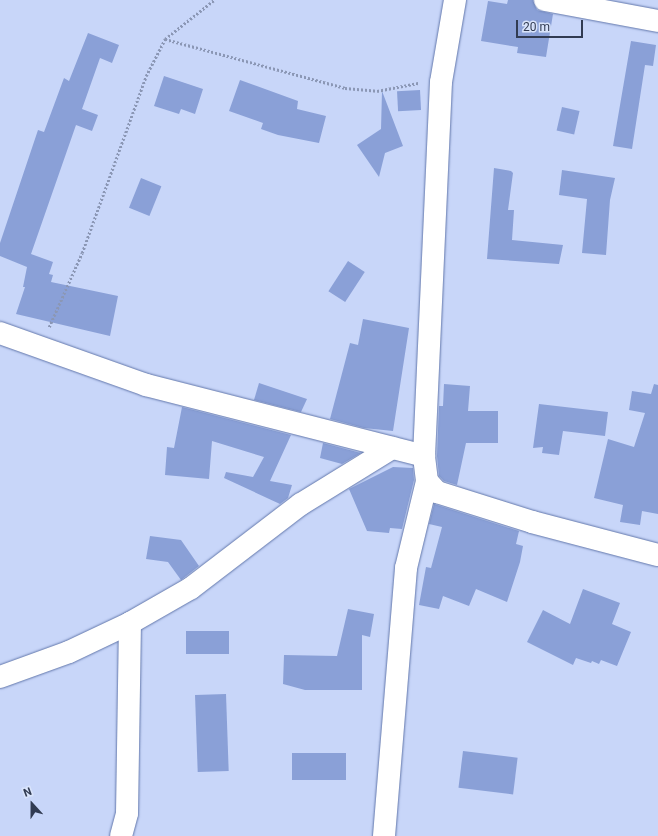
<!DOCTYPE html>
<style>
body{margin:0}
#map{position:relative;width:658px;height:836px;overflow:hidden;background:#c8d6f9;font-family:Roboto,sans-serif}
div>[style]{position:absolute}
.building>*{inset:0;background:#8aa0d7;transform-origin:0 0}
.path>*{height:2.5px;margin-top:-1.25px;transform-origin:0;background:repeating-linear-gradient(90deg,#8b97b5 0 2px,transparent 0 4px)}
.roads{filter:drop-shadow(0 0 1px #6277ab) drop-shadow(0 0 1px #6277ab)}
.minor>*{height:22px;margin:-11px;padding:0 11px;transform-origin:11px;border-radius:11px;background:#fff}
span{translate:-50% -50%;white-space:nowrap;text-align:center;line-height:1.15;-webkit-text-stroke:3px #d9e4fb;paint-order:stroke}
.north{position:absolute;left:12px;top:784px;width:40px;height:40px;-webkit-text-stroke:3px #d9e4fb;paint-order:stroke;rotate:339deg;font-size:11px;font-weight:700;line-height:16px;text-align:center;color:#313b52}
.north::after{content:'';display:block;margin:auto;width:14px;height:18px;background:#313b52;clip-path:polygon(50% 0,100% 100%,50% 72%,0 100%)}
.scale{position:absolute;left:516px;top:20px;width:67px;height:18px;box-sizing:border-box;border:2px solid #313b52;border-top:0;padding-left:5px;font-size:12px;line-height:14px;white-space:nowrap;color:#313b52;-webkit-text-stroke:3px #d9e4fb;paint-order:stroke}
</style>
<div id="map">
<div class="building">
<i style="clip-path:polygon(508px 0,533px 0,537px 10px,553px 14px,546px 57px,517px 53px,518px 47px,481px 41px,488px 1px,507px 4px)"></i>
<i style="clip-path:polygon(88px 33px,119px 45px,112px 63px,100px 58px,82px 109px,98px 115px,92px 131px,76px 125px,31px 254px,53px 262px,49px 274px,53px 275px,51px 282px,118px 296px,110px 336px,16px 314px,25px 287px,23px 287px,27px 267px,0 256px,0 243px,38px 130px,44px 132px,64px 78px,69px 81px)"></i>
<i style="clip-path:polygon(631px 41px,656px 45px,653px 66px,645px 65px,632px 149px,613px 146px)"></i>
<i style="clip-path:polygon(164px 76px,203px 89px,195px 114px,181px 109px,179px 114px,154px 106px)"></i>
<i style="clip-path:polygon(240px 80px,298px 101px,297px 109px,326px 116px,319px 143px,278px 135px,261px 129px,263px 123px,229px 111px)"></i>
<i style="left:420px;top:90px;width:20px;height:23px;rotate:87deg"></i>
<i style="clip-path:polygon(382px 91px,403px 146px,385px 153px,379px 177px,357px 145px,381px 129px)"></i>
<i style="left:562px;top:107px;width:18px;height:24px;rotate:13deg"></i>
<i style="clip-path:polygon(494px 168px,511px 171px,513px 173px,508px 210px,514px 210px,512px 240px,563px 245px,559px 264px,487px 259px)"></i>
<i style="clip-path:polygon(562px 170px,615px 178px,610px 200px,606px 255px,582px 253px,587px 199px,559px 195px)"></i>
<i style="left:141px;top:178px;width:22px;height:32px;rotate:22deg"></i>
<i style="left:348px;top:261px;width:20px;height:36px;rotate:33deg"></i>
<i style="clip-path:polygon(363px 319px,409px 328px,393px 431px,364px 428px,330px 419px,350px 343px,358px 345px)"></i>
<i style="clip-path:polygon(259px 383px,307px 399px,301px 412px,254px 400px)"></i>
<i style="clip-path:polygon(444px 384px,470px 386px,468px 411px,498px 411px,498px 443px,466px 443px,457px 485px,444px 481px,439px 476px,437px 456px,439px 406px,443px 406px)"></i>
<i style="clip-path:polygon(654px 384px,658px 385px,658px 514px,642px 511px,640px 525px,620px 522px,623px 505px,594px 498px,608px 439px,634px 447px,645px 413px,629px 410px,632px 391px,651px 394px)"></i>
<i style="clip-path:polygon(539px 404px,608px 412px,605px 436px,563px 431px,559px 455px,542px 453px,543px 447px,533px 448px)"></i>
<i style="clip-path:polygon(182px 407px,291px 435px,270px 481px,292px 485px,288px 498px,280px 504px,224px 478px,226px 472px,253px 477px,264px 457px,212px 441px,209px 479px,165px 475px,167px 447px,174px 448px)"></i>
<i style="clip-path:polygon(323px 443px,361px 453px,342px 464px,320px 458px)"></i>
<i style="clip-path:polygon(393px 467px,413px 468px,414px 480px,402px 529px,390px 528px,389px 533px,367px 531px,349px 489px)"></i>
<i style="clip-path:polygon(434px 504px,519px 531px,516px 544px,523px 546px,520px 562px,507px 602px,476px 589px,469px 606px,443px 596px,439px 609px,419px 605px,426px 567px,431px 568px,442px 527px,429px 524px)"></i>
<i style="clip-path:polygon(150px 536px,181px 540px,199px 566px,181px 580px,168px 562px,146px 559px)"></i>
<i style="clip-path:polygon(583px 589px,620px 603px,612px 624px,631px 632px,617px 666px,601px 660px,599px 664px,592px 661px,591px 663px,576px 658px,573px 665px,527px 642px,543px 610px,570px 624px)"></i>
<i style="clip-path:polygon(348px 609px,374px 614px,370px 637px,362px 635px,362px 690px,305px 690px,283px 684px,284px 655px,337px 656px)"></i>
<i style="left:186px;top:631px;width:43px;height:23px"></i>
<i style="left:226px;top:694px;width:77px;height:31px;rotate:88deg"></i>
<i style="left:463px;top:751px;width:55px;height:37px;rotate:7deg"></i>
<i style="left:346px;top:753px;width:27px;height:54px;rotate:90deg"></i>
</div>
<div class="path">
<i style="left:165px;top:39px;width:63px;rotate:-38.5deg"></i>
<i style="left:49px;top:327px;width:81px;rotate:-66deg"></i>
<i style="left:82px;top:253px;width:188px;rotate:-70.1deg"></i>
<i style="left:146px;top:76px;width:42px;rotate:-62.8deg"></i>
<i style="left:165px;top:39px;width:187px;rotate:15.2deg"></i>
<i style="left:345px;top:88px;width:32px;rotate:5deg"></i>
<i style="left:377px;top:91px;width:42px;rotate:-11deg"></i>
</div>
<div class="roads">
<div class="minor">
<i style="left:545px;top:0;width:115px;rotate:10.5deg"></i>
<i style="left:0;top:333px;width:155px;rotate:19.6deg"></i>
<i style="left:146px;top:385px;width:287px;rotate:14.3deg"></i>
<i style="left:427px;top:481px;width:15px;rotate:48deg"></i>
<i style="left:437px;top:492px;width:100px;rotate:17.5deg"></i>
<i style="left:532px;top:522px;width:130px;rotate:14.7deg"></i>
<i style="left:0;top:677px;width:73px;rotate:-19.9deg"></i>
<i style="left:69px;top:652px;width:68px;rotate:-25.4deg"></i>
<i style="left:130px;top:623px;width:70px;rotate:-29.8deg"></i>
<i style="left:191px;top:588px;width:138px;rotate:-37.4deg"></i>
<i style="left:301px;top:504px;width:107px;rotate:-31.6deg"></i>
<i style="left:121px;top:836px;width:24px;rotate:-75deg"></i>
<i style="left:127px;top:813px;width:190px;rotate:-89.1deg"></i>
<i style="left:384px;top:836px;width:269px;rotate:-85.3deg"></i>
<i style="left:406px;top:568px;width:89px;rotate:-76.4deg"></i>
<i style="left:427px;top:481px;width:25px;rotate:-97deg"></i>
<i style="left:424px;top:456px;width:374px;rotate:-87.4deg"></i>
<i style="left:441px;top:82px;width:83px;rotate:-80.3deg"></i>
</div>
</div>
<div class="north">N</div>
<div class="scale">20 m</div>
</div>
